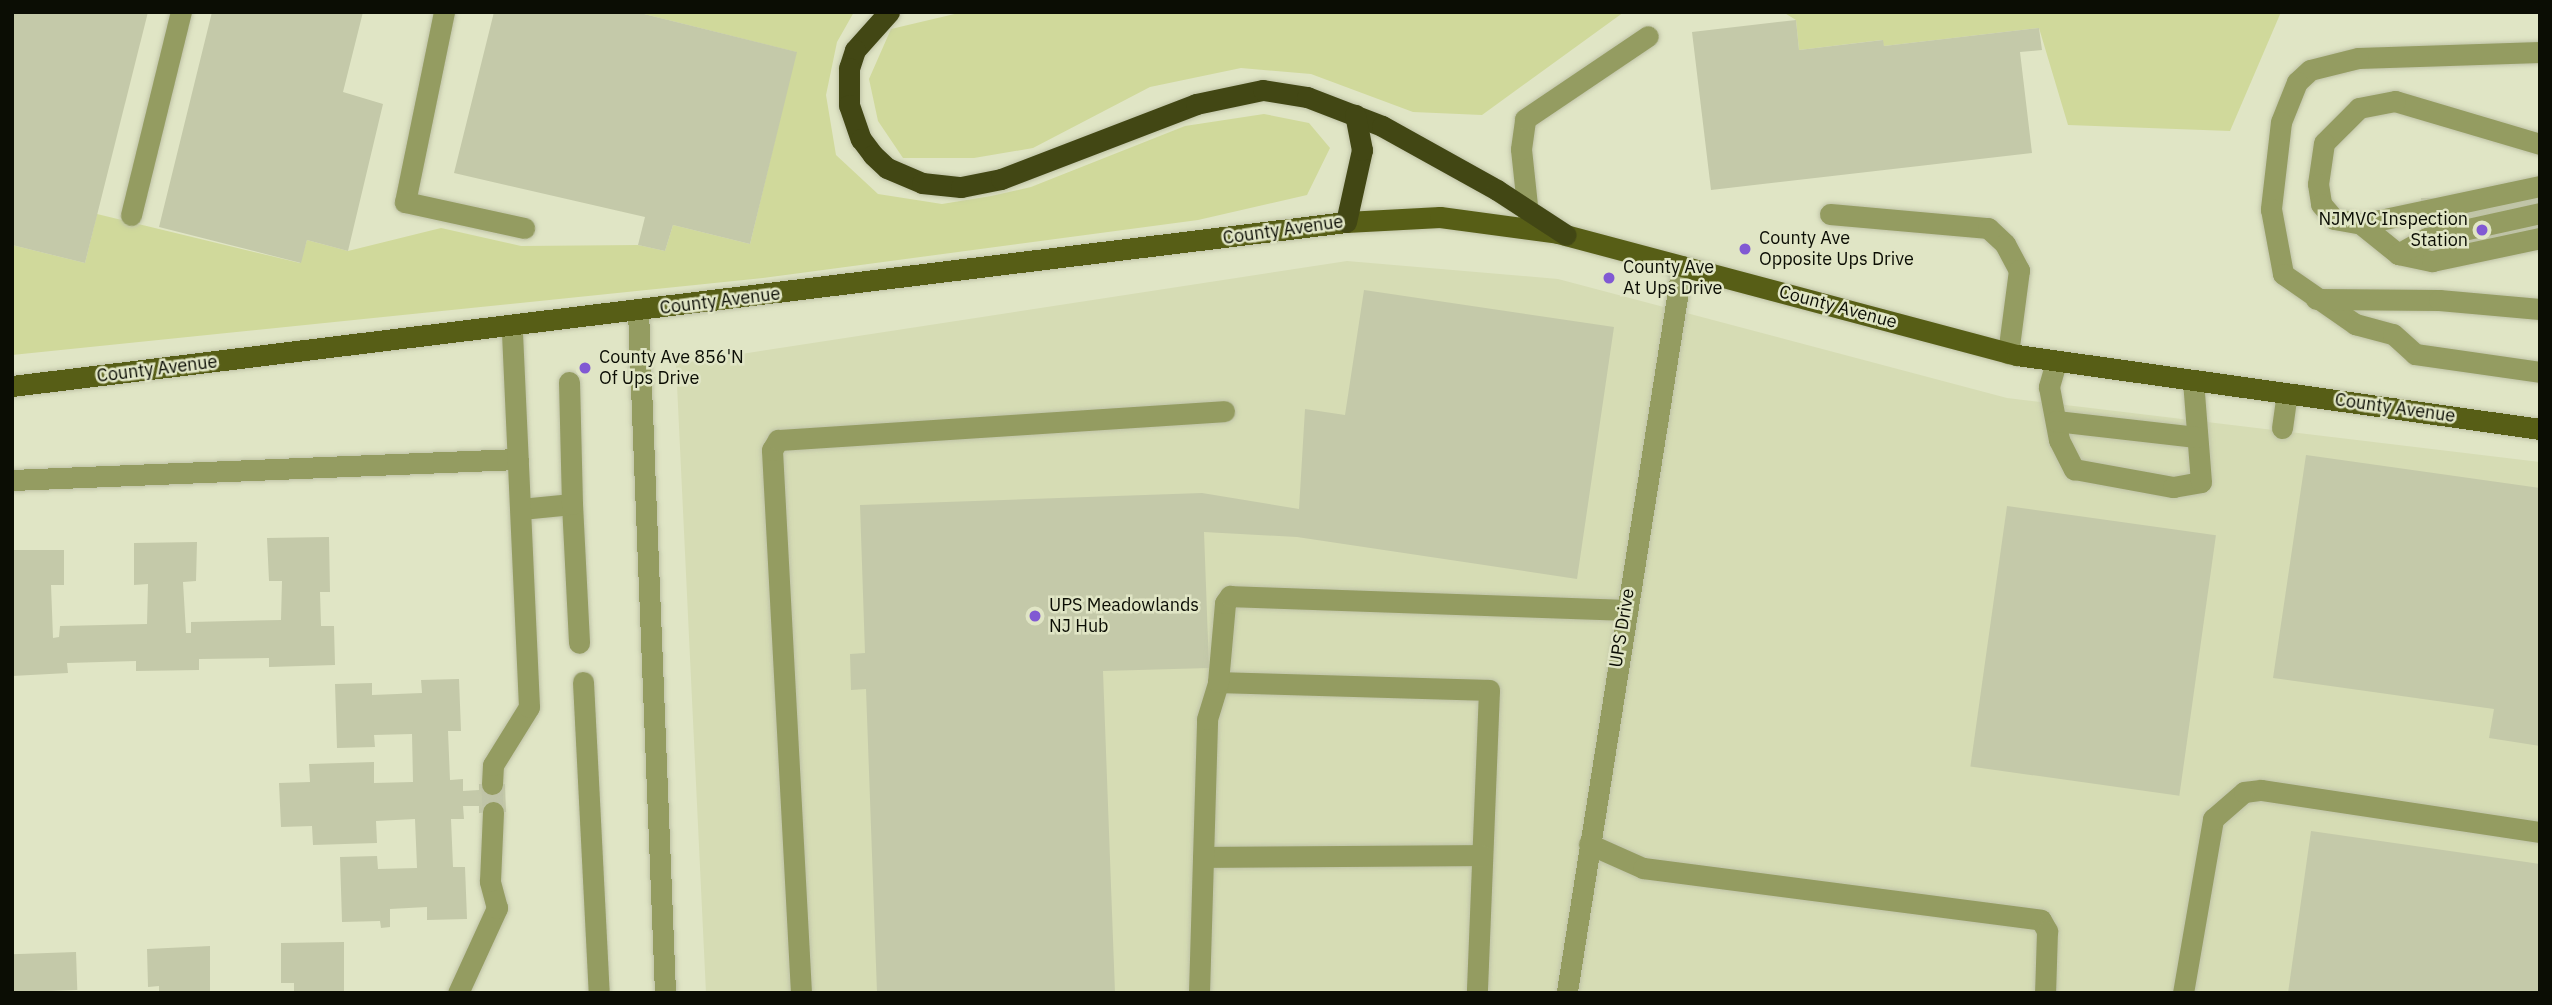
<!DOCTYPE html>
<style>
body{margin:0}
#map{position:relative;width:2552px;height:1005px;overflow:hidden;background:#e0e5c5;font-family:"IBM Plex Sans",sans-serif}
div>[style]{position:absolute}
.built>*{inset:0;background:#d6dcb4}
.green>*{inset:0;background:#d0d99b}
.building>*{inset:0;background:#c4c9a9;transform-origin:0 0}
.minor-tunnel>*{height:21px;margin-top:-10.5px;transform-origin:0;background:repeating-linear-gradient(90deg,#c0c5a8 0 21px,transparent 0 31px)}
.roads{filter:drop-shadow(0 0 2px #bec2a6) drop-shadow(0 0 2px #bec2a6)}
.minor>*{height:21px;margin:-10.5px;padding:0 10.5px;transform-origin:10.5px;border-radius:10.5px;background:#949c61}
.major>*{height:21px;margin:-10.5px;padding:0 10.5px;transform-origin:10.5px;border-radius:10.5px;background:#575e16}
.highway>*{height:21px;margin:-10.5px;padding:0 10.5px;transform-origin:10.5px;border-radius:10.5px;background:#424714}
.dots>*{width:19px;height:19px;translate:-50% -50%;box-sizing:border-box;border:4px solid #e0e5c5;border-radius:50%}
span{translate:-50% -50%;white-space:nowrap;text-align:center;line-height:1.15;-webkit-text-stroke:5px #e0e5c5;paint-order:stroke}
.poi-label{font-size:18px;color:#0b0d04}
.right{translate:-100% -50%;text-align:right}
.left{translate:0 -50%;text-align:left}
.street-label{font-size:18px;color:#0b0d04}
.frame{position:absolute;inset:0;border:14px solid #0b0d04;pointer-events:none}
</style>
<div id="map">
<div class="built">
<i style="clip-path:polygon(1347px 261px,1558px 279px,2007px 398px,2540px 462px,2540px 993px,706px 993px,676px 364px)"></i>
</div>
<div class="green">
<i style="clip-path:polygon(636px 12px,854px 12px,837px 42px,826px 95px,836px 155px,878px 194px,942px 204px,991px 196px,1031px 187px,1185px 126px,1264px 114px,1309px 123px,1330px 148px,1307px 195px,1198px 220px,763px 278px,12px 355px,12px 245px,85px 263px,97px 214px,300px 263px,307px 240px,348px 251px,441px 228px,521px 246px,638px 245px,665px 251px,673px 225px,750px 244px,796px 52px)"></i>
<i style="clip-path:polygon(963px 12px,1624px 12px,1482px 115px,1413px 112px,1311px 74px,1241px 68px,1150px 87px,1033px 148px,974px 158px,903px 158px,878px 121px,869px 79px,891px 29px)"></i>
<i style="clip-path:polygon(1783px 12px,2281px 12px,2230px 131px,2068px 125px,2039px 28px,1884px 46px,1882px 40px,1799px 50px,1796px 20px)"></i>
</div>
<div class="building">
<i style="clip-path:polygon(12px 12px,148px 12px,85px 263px,12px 245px)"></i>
<i style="clip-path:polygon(212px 12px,363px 12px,343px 92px,383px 104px,348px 251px,307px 240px,301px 263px,159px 227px)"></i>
<i style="clip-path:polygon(494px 12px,636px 12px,797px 52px,750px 244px,673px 225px,665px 251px,638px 245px,645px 217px,454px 173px)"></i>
<i style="clip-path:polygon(1796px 20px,1799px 50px,1883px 40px,1884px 46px,2039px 28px,2042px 50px,2020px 52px,2032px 153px,1711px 190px,1692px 32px)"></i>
<i style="left:2540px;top:198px;width:52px;height:119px;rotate:90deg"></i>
<i style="clip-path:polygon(1364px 290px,1614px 327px,1577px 579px,1297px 537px,1204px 532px,1209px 668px,1103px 671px,1115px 993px,877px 993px,866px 689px,851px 690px,850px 654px,865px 653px,860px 505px,1202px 493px,1299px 509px,1305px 409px,1345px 415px)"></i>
<i style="left:590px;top:363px;width:9px;height:13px;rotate:84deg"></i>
<i style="clip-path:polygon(2306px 455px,2540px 488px,2540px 746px,2489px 738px,2494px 709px,2273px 678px)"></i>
<i style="left:2007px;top:506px;width:211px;height:263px;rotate:8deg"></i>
<i style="clip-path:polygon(329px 537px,330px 592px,320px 592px,321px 626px,334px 626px,335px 665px,269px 667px,269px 658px,199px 659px,199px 670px,136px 671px,136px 661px,67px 663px,68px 673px,12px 676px,12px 550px,64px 550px,64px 585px,51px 585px,53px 638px,59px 637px,60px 626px,147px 624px,148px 584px,134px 585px,134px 543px,197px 542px,196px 581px,183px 582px,186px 633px,191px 633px,191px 622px,281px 620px,282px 581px,269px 581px,267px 538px)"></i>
<i style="clip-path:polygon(459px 679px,461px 731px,448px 731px,450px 780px,463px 779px,463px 791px,479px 790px,479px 784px,505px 784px,506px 812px,479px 813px,479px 806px,463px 806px,464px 819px,451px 819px,453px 867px,465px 867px,467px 919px,427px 920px,427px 907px,390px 909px,390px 927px,381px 928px,380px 921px,342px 922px,340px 857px,377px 856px,378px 869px,417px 868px,415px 819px,376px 821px,377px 843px,313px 845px,312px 826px,281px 827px,279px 783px,310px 782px,309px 764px,374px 762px,374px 783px,413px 782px,412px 734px,374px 735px,375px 747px,337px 748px,335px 684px,372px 683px,372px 695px,422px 693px,421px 680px)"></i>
<i style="clip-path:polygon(2311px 831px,2540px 864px,2540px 993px,2288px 993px)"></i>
<i style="clip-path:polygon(344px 942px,344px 993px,294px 993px,294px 983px,281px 983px,281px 943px)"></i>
<i style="clip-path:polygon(210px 946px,210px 993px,159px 993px,159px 986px,148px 987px,147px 949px)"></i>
<i style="left:76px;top:952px;width:38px;height:64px;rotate:88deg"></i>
</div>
<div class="minor-tunnel">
<i style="left:492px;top:784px;width:28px;rotate:88deg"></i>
</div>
<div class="roads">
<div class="minor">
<i style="left:444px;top:12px;width:194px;rotate:101.6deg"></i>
<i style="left:405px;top:202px;width:122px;rotate:12.3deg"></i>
<i style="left:2540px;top:52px;width:182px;rotate:178.1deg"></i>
<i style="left:2358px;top:58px;width:49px;rotate:166deg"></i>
<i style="left:2310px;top:70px;width:18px;rotate:137deg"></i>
<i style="left:2297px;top:82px;width:43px;rotate:111.8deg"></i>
<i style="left:2281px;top:122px;width:88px;rotate:96.6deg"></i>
<i style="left:2271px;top:209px;width:66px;rotate:79.5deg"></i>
<i style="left:2283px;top:274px;width:88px;rotate:34.8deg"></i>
<i style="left:2355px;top:324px;width:39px;rotate:15deg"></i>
<i style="left:2393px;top:334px;width:30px;rotate:42deg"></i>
<i style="left:2415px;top:354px;width:126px;rotate:8.2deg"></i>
<i style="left:2540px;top:144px;width:151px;rotate:-163.5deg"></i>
<i style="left:2395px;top:101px;width:37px;rotate:169deg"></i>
<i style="left:2359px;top:108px;width:49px;rotate:135deg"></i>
<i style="left:2324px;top:143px;width:41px;rotate:98.3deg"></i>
<i style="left:2318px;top:184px;width:20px;rotate:81deg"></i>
<i style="left:2321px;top:204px;width:20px;rotate:49deg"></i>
<i style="left:2334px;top:219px;width:27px;rotate:10deg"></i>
<i style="left:2361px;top:224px;width:183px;rotate:-12deg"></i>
<i style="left:1830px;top:214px;width:159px;rotate:5.1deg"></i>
<i style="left:1988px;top:228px;width:23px;rotate:43deg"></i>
<i style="left:2005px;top:244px;width:30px;rotate:62deg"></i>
<i style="left:2019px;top:270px;width:84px;rotate:97.5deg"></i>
<i style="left:131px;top:215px;width:209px;rotate:-76.2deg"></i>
<i style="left:1529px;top:224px;width:75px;rotate:-96.1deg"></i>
<i style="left:1521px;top:149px;width:30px;rotate:-82deg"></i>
<i style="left:1525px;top:119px;width:148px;rotate:-34deg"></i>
<i style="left:2361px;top:224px;width:48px;rotate:39deg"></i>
<i style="left:2398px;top:254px;width:35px;rotate:12deg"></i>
<i style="left:2432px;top:261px;width:110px;rotate:-12deg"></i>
<i style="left:2398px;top:254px;width:33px;rotate:-29deg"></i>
<i style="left:2427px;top:238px;width:116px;rotate:-12.5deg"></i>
<i style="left:2316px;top:299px;width:123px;rotate:0.5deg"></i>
<i style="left:2439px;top:300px;width:101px;rotate:5.1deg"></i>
<i style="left:638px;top:311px;width:683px;rotate:87.73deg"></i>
<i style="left:2056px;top:362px;width:26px;rotate:106deg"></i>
<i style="left:2049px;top:387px;width:54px;rotate:79.3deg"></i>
<i style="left:2059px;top:440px;width:33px;rotate:63deg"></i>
<i style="left:2074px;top:469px;width:101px;rotate:10.3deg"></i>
<i style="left:2173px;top:487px;width:28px;rotate:-10deg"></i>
<i style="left:2201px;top:482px;width:102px;rotate:-94.5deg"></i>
<i style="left:2056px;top:421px;width:141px;rotate:6.5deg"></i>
<i style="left:2282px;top:428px;width:35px;rotate:-82deg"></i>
<i style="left:12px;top:480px;width:506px;rotate:-2.38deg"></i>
<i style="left:572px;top:504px;width:139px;rotate:87.1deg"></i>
<i style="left:521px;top:509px;width:51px;rotate:-5.6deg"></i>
<i style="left:572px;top:504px;width:122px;rotate:-91.4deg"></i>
<i style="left:583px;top:682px;width:311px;rotate:87.1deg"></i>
<i style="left:1218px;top:682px;width:271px;rotate:1.7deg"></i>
<i style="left:1489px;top:690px;width:303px;rotate:92.3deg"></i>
<i style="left:492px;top:784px;width:19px;rotate:-87deg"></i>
<i style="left:493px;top:765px;width:68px;rotate:-58.2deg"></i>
<i style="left:529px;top:707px;width:380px;rotate:-92.6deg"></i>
<i style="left:1589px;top:844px;width:59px;rotate:24deg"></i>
<i style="left:1643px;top:868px;width:401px;rotate:7.4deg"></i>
<i style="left:2041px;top:920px;width:13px;rotate:61deg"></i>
<i style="left:2047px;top:931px;width:62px;rotate:91.8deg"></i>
<i style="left:1203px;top:857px;width:279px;rotate:-0.4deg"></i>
<i style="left:1567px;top:991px;width:734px;rotate:-80.99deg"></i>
<i style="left:458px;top:993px;width:94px;rotate:-65.4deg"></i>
<i style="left:497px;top:908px;width:28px;rotate:-105deg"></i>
<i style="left:490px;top:881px;width:69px;rotate:-87.5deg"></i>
<i style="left:801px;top:993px;width:544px;rotate:-93.06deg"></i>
<i style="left:772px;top:450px;width:12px;rotate:-59deg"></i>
<i style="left:778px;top:440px;width:447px;rotate:-3.7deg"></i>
<i style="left:1199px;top:993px;width:274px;rotate:-88.3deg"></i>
<i style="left:1207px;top:719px;width:39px;rotate:-73deg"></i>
<i style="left:1218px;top:682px;width:79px;rotate:-84.9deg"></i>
<i style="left:1225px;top:603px;width:9px;rotate:-54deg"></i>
<i style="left:1230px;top:596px;width:395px;rotate:2deg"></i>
<i style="left:2183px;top:993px;width:177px;rotate:-80.2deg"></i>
<i style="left:2213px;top:819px;width:41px;rotate:-41.1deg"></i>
<i style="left:2244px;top:792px;width:17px;rotate:-7deg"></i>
<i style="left:2261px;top:790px;width:282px;rotate:8.6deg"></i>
</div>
<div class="major">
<i style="left:12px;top:386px;width:1344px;rotate:-7.01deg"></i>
<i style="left:1346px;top:222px;width:94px;rotate:-3deg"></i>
<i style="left:1440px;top:217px;width:119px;rotate:7.7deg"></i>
<i style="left:1558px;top:233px;width:475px;rotate:14.9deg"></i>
<i style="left:2017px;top:355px;width:528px;rotate:8.05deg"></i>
</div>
<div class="highway">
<i style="left:889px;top:12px;width:51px;rotate:131.8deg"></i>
<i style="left:855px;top:50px;width:19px;rotate:108deg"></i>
<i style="left:849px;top:68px;width:37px;rotate:90deg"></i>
<i style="left:849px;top:105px;width:36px;rotate:71deg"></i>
<i style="left:861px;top:139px;width:20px;rotate:53deg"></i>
<i style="left:873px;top:155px;width:19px;rotate:43deg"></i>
<i style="left:887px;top:168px;width:38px;rotate:23deg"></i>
<i style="left:922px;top:183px;width:39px;rotate:6deg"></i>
<i style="left:961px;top:187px;width:41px;rotate:-11.3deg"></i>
<i style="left:1001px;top:179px;width:209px;rotate:-21deg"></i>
<i style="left:1196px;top:104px;width:68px;rotate:-11.8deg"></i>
<i style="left:1263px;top:90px;width:45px;rotate:9deg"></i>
<i style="left:1307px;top:97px;width:80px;rotate:21.1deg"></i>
<i style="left:1382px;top:126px;width:132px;rotate:29.1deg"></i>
<i style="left:1497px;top:190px;width:82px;rotate:33.1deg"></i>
<i style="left:1346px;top:222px;width:74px;rotate:-77.5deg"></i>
<i style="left:1362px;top:150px;width:36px;rotate:-101deg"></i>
</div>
</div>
<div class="dots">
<i style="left:2482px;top:230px;background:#8159d3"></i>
<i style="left:1745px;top:249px;background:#8159d3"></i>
<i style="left:1609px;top:278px;background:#8159d3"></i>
<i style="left:585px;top:368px;background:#8159d3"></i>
<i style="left:1035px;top:616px;background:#8159d3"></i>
</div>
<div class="poi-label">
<span class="right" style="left:2468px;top:230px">NJMVC Inspection<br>Station</span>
<span class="left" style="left:1759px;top:249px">County Ave<br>Opposite Ups Drive</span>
<span class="left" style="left:1623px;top:278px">County Ave<br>At Ups Drive</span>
<span class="left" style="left:599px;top:368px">County Ave 856'N<br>Of Ups Drive</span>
<span class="left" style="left:1049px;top:616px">UPS Meadowlands<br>NJ Hub</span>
</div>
<div class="street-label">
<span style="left:1283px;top:230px;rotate:-8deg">County Avenue</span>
<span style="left:720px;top:301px;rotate:-7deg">County Avenue</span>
<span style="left:1838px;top:307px;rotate:15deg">County Avenue</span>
<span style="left:157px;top:369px;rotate:-7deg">County Avenue</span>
<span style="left:2395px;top:408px;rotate:8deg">County Avenue</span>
<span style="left:1622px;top:628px;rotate:-81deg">UPS Drive</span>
</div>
<div class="frame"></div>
</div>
